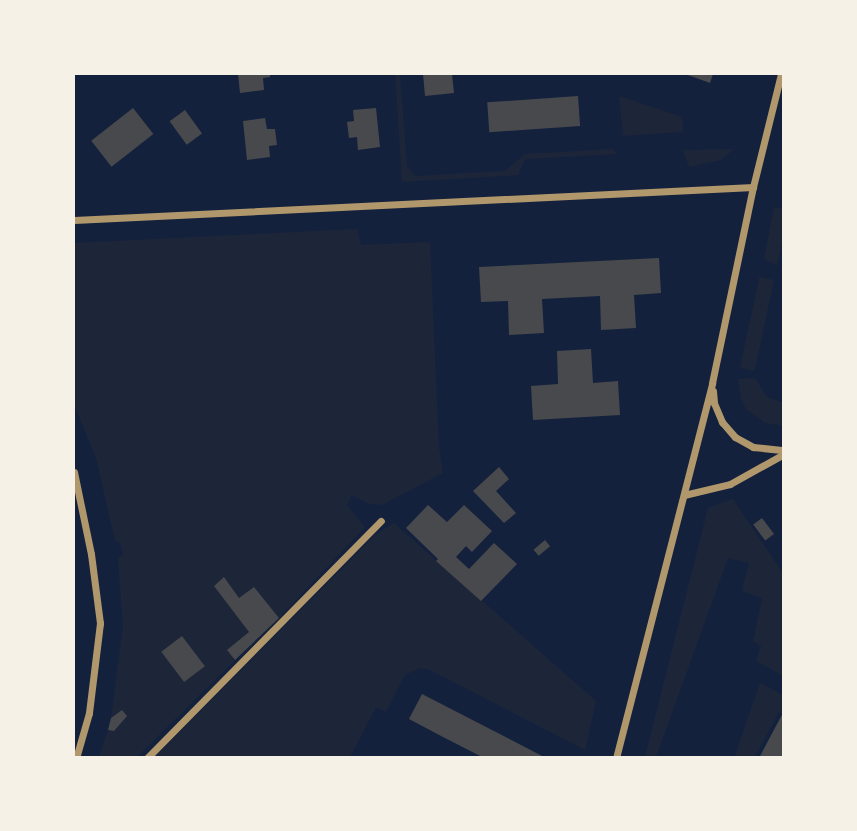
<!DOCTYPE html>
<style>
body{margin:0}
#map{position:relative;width:857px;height:831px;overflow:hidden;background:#14213d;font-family:Lato,sans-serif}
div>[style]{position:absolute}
.green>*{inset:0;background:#1d2539;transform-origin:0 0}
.building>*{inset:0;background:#48494c;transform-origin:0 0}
.minor>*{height:7px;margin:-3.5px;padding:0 3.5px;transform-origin:3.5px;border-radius:3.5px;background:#b1986c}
span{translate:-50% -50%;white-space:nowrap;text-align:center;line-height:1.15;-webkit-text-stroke:6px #f6f1e7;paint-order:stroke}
.frame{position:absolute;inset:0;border:75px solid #f6f1e7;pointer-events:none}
</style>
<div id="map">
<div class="green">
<i style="clip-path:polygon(395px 74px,400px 74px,407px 166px,415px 176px,505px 171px,525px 154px,612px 149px,618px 154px,525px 159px,518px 175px,402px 182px)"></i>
<i style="clip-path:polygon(619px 96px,682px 117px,683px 132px,623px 136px)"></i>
<i style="clip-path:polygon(734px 149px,721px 160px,689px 167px,683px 150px)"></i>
<i style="clip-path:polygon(774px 207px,783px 208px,783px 236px,777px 266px,764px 259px)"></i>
<i style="clip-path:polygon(357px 229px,361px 245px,430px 242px,439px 447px,443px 473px,382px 505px,369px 504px,352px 495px,347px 505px,365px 527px,279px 618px,254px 587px,239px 598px,224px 578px,215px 585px,249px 632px,235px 660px,137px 757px,99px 757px,108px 730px,114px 731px,122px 710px,111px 718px,123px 626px,118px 559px,123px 554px,120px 543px,115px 541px,96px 458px,74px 404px,74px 243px)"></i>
<i style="left:774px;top:280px;width:93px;height:15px;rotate:102deg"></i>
<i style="clip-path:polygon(755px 378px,767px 397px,783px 403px,783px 426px,765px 423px,746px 409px,741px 399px,738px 379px)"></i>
<i style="clip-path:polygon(733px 499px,783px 573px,783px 676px,756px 661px,761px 645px,753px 642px,762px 598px,742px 591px,749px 563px,728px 558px,656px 757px,645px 757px,708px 508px)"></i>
<i style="clip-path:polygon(394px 523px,596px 701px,585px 750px,430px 670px,420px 668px,405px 675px,386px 712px,376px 707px,350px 757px,155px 757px,375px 535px)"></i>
<i style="clip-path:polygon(760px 683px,783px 695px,783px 714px,779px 712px,755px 757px,734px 758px)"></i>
</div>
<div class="building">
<i style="clip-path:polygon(238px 74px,270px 74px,270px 77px,263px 78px,264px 90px,240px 93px)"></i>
<i style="clip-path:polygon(423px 74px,452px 74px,454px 93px,425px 96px)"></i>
<i style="clip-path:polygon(685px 74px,713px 74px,710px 83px)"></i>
<i style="left:578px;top:96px;width:30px;height:91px;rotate:86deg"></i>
<i style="left:133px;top:108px;width:33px;height:53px;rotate:52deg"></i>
<i style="clip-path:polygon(376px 108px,380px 147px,358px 150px,357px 137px,349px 138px,347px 122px,354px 121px,353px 110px)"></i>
<i style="left:185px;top:110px;width:29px;height:19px;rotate:54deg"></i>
<i style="clip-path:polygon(265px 118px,267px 129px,275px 129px,277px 145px,269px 146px,270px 157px,247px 160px,243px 121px)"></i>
<i style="clip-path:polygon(659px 258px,661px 293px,634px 295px,636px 328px,601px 330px,600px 296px,542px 299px,544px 333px,509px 335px,508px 301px,481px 302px,479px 267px)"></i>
<i style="clip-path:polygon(591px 349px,593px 383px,618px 381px,620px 415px,533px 420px,531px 386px,558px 384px,557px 351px)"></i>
<i style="clip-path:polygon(499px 467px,509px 479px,496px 491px,516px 513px,504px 523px,473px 491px)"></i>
<i style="clip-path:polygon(428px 505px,447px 522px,464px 505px,492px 531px,472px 552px,466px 546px,456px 557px,469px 569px,494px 543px,517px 564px,481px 601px,436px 561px,438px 559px,406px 528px)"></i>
<i style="left:762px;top:518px;width:20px;height:11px;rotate:53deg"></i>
<i style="left:545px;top:540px;width:8px;height:15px;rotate:50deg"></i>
<i style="clip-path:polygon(224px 577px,239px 598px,254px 587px,279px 618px,235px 660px,227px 650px,249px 632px,214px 586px)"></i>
<i style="left:182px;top:636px;width:38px;height:26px;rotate:53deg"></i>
<i style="clip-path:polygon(422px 694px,490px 729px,546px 758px,484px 758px,443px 737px,409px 719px)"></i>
<i style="clip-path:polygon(122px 710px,127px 716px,114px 731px,108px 730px,111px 718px)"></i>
<i style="clip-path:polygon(784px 711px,784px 758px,759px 758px)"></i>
</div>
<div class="minor">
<i style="left:74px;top:220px;width:680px;rotate:-2.78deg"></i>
<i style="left:713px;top:391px;width:12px;rotate:85deg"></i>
<i style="left:714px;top:403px;width:21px;rotate:67deg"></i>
<i style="left:722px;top:422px;width:20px;rotate:49deg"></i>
<i style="left:735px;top:437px;width:21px;rotate:29deg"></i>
<i style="left:753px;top:447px;width:31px;rotate:6deg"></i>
<i style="left:74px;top:472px;width:84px;rotate:78.3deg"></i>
<i style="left:91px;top:554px;width:70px;rotate:82.6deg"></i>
<i style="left:100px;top:623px;width:91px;rotate:97deg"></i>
<i style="left:89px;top:713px;width:47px;rotate:106.1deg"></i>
<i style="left:684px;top:495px;width:47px;rotate:-13.4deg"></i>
<i style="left:730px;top:484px;width:62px;rotate:-29.1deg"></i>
<i style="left:147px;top:758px;width:333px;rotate:-45.4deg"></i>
<i style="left:616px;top:758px;width:387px;rotate:-75.6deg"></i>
<i style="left:712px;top:383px;width:200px;rotate:-78.2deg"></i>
<i style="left:753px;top:187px;width:116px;rotate:-76.1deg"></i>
</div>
<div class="frame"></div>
</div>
